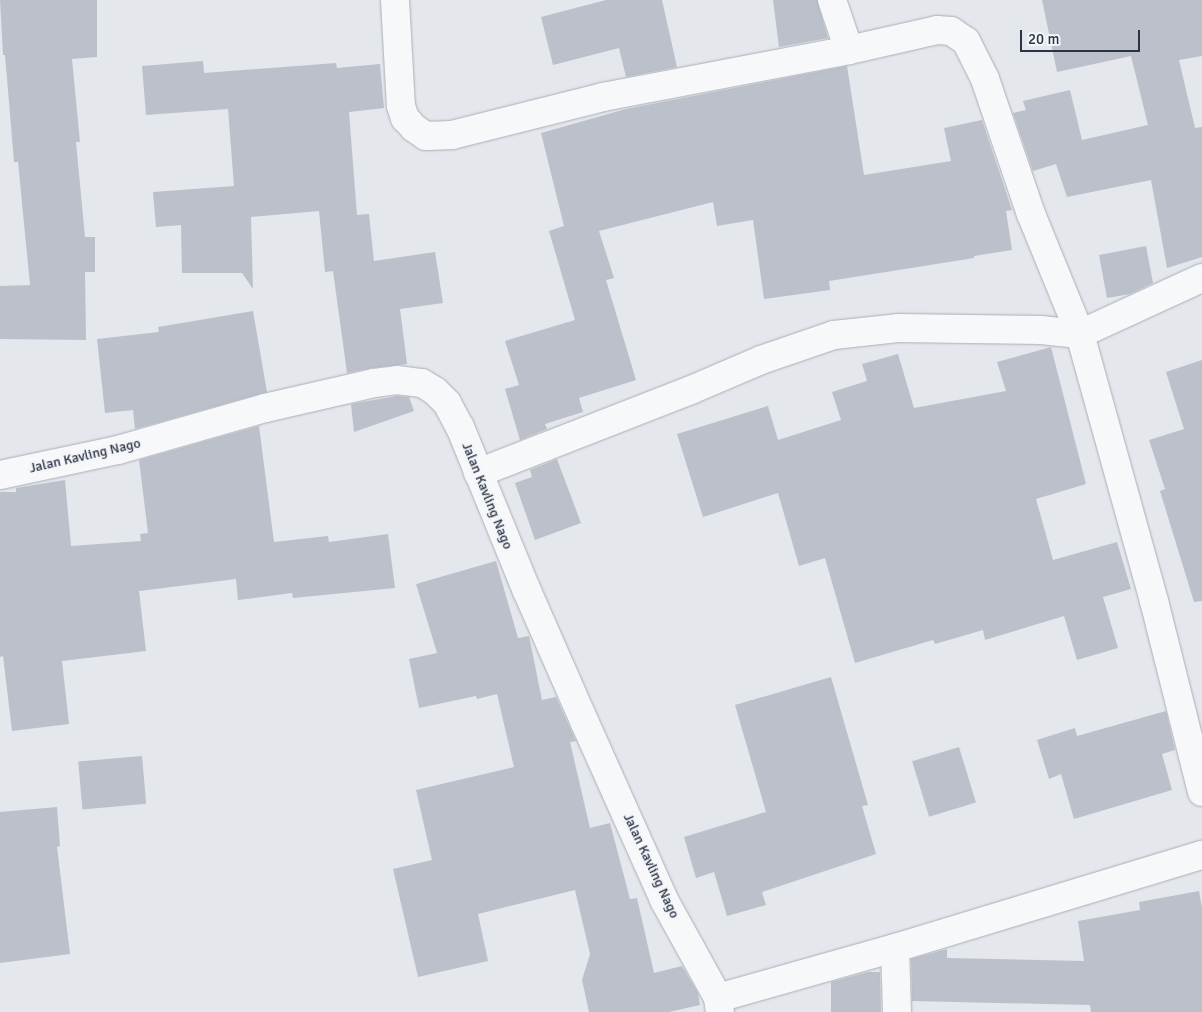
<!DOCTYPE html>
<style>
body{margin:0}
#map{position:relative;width:1202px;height:1012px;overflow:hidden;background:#e4e7ec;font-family:Signika,sans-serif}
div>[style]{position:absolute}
.building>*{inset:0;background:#bbc0ca;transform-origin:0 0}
.roads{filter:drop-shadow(0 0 1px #a9aeb7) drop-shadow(0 0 1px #a9aeb7)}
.street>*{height:28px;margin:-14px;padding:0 14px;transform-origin:14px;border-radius:14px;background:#f7f8fa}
span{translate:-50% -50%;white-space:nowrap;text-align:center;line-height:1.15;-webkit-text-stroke:5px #f4f6f9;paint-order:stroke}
.street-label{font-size:14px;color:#2b3445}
.scale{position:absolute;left:1020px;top:30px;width:120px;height:22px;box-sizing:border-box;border:2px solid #2b3445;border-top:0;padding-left:6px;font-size:15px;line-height:18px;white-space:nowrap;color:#2b3445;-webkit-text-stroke:4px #f4f6f9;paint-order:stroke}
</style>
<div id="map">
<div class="building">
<i style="clip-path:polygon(0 0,97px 0,97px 57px,72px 59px,80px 142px,76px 142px,85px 237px,95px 237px,95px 272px,85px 272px,86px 340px,0 339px,0 286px,30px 285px,18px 162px,14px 162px,5px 55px,3px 55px)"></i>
<i style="clip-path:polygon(606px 0,662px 0,677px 67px,626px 77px,619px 48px,553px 65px,541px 17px)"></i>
<i style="clip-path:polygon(773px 0,817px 0,828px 38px,779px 47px)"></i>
<i style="clip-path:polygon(1042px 0,1202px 0,1202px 56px,1179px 60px,1195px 128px,1202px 127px,1202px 257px,1167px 268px,1151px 180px,1067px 197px,1056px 164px,1033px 171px,1013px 113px,1026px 110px,1023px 101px,1070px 90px,1082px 140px,1148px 125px,1131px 56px,1057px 72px)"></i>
<i style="clip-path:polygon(203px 61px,204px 73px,336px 63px,337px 68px,380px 64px,384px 108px,349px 112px,357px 215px,369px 214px,374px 261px,435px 252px,443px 303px,400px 309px,407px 364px,372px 368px,347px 373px,333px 271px,325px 272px,319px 211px,251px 217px,253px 289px,242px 273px,182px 273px,181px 225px,156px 227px,153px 192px,234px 186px,228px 109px,146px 115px,142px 66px)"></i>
<i style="clip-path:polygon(847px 66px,864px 175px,951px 161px,944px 128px,982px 120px,1012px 210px,1006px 211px,1012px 250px,974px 256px,974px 258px,829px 281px,830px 290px,764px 299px,753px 220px,717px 226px,713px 202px,599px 231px,614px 278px,606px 280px,636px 380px,579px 398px,583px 412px,545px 424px,547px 429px,520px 440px,505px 389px,519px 385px,505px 341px,575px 320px,549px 231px,564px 226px,541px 133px,626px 109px)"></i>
<i style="clip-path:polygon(1146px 246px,1153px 283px,1130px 294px,1107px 298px,1099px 255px)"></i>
<i style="clip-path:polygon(253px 311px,267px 392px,135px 429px,133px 410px,105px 413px,97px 339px,159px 332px,158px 327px)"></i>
<i style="clip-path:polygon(1051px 347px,1086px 484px,1036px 499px,1053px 560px,1117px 542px,1131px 589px,1103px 597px,1118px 648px,1077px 660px,1064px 616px,985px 640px,983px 630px,935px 644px,933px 640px,855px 663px,825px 558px,799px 566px,778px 493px,703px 517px,677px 434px,768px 406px,778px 440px,841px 420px,832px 392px,867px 381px,862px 364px,898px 354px,914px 408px,1006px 391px,997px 362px)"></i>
<i style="clip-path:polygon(1202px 360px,1202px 601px,1194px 602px,1160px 491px,1165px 489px,1149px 440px,1184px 429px,1166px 372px)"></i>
<i style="clip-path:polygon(397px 396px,409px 397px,414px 411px,354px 432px,351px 404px)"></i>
<i style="clip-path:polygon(259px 426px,274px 542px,328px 536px,329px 542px,388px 534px,395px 588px,293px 598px,292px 593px,238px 600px,236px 579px,139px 591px,146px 651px,62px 661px,69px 724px,12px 731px,3px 656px,0 657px,0 492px,16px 492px,16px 488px,65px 480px,71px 546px,141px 541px,140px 534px,148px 533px,139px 460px)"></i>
<i style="clip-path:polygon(557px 459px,581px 523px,535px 540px,515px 483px,532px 477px,530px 470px)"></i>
<i style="clip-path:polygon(496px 561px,518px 638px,529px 636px,542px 700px,556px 697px,576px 741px,570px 742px,590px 828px,610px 823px,630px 899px,637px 898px,654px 973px,682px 966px,698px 993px,700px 1005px,669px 1012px,589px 1012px,582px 980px,590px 954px,575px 890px,478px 914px,488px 961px,418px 977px,393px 869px,432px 860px,416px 790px,514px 767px,497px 694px,477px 699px,476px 696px,419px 708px,409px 659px,437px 653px,416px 584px)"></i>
<i style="clip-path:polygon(831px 677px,868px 805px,862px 806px,876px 854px,762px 892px,766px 905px,727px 916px,714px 872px,696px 878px,684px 837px,766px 812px,735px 705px)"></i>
<i style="clip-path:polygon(1166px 711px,1175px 750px,1162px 754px,1172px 790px,1074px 819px,1061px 774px,1049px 779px,1037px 740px,1075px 728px,1077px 736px)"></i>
<i style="left:959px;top:747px;width:58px;height:49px;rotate:73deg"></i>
<i style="left:142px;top:756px;width:48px;height:64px;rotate:85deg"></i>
<i style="clip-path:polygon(57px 807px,60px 846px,57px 847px,70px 954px,0 963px,0 812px)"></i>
<i style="clip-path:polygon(1199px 891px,1202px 908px,1202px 1012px,1091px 1012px,1090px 1005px,912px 1001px,911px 959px,947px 949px,947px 958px,1084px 961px,1078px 921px,1140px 910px,1139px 902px)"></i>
<i style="clip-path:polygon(868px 972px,880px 972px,881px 1012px,831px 1012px,831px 982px)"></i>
</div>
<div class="roads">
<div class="street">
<i style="left:395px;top:0;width:106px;rotate:86.8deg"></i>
<i style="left:401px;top:106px;width:13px;rotate:72deg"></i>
<i style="left:405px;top:118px;width:13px;rotate:48deg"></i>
<i style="left:414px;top:128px;width:14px;rotate:34deg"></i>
<i style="left:426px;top:136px;width:26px;rotate:-2deg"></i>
<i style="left:452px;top:135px;width:156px;rotate:-14.1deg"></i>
<i style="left:603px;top:97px;width:250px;rotate:-10.8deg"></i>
<i style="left:849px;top:50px;width:90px;rotate:-12.8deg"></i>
<i style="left:937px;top:30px;width:14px;rotate:4deg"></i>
<i style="left:951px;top:31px;width:18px;rotate:34deg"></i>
<i style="left:966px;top:41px;width:42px;rotate:63.4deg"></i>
<i style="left:985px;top:79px;width:143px;rotate:71.2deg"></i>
<i style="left:1031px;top:214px;width:130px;rotate:67.8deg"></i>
<i style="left:1080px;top:334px;width:277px;rotate:74.5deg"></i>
<i style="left:1154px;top:601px;width:197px;rotate:75.9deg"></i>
<i style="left:832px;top:0;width:53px;rotate:71.2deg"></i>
<i style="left:478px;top:473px;width:229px;rotate:-21.3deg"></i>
<i style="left:691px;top:390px;width:76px;rotate:-23.2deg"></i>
<i style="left:761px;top:360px;width:77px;rotate:-18.9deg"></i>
<i style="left:834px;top:335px;width:64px;rotate:-6.2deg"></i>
<i style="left:898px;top:328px;width:143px;rotate:0.8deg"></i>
<i style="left:1041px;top:330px;width:39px;rotate:6deg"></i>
<i style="left:1080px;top:334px;width:134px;rotate:-24.7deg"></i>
<i style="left:0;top:475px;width:121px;rotate:-12deg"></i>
<i style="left:118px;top:450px;width:153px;rotate:-15.9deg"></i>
<i style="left:265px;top:408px;width:112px;rotate:-12.9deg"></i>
<i style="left:374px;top:383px;width:23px;rotate:-7deg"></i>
<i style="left:397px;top:380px;width:25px;rotate:7deg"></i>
<i style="left:422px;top:383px;width:15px;rotate:32deg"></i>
<i style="left:435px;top:391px;width:17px;rotate:45deg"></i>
<i style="left:447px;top:403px;width:27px;rotate:62deg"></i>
<i style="left:460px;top:427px;width:177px;rotate:67.8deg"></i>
<i style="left:527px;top:591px;width:144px;rotate:66.3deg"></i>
<i style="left:585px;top:723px;width:194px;rotate:65.9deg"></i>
<i style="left:664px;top:900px;width:112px;rotate:61.1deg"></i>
<i style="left:718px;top:998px;width:14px;rotate:82deg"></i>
<i style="left:895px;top:948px;width:64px;rotate:88.2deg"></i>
<i style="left:718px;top:998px;width:184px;rotate:-15.8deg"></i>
<i style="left:895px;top:948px;width:321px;rotate:-16.9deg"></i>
</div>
</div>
<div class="street-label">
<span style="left:85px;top:456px;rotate:-13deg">Jalan Kavling Nago</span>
<span style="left:487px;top:496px;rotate:68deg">Jalan Kavling Nago</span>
<span style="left:651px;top:866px;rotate:65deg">Jalan Kavling Nago</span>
</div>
<div class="scale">20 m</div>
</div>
